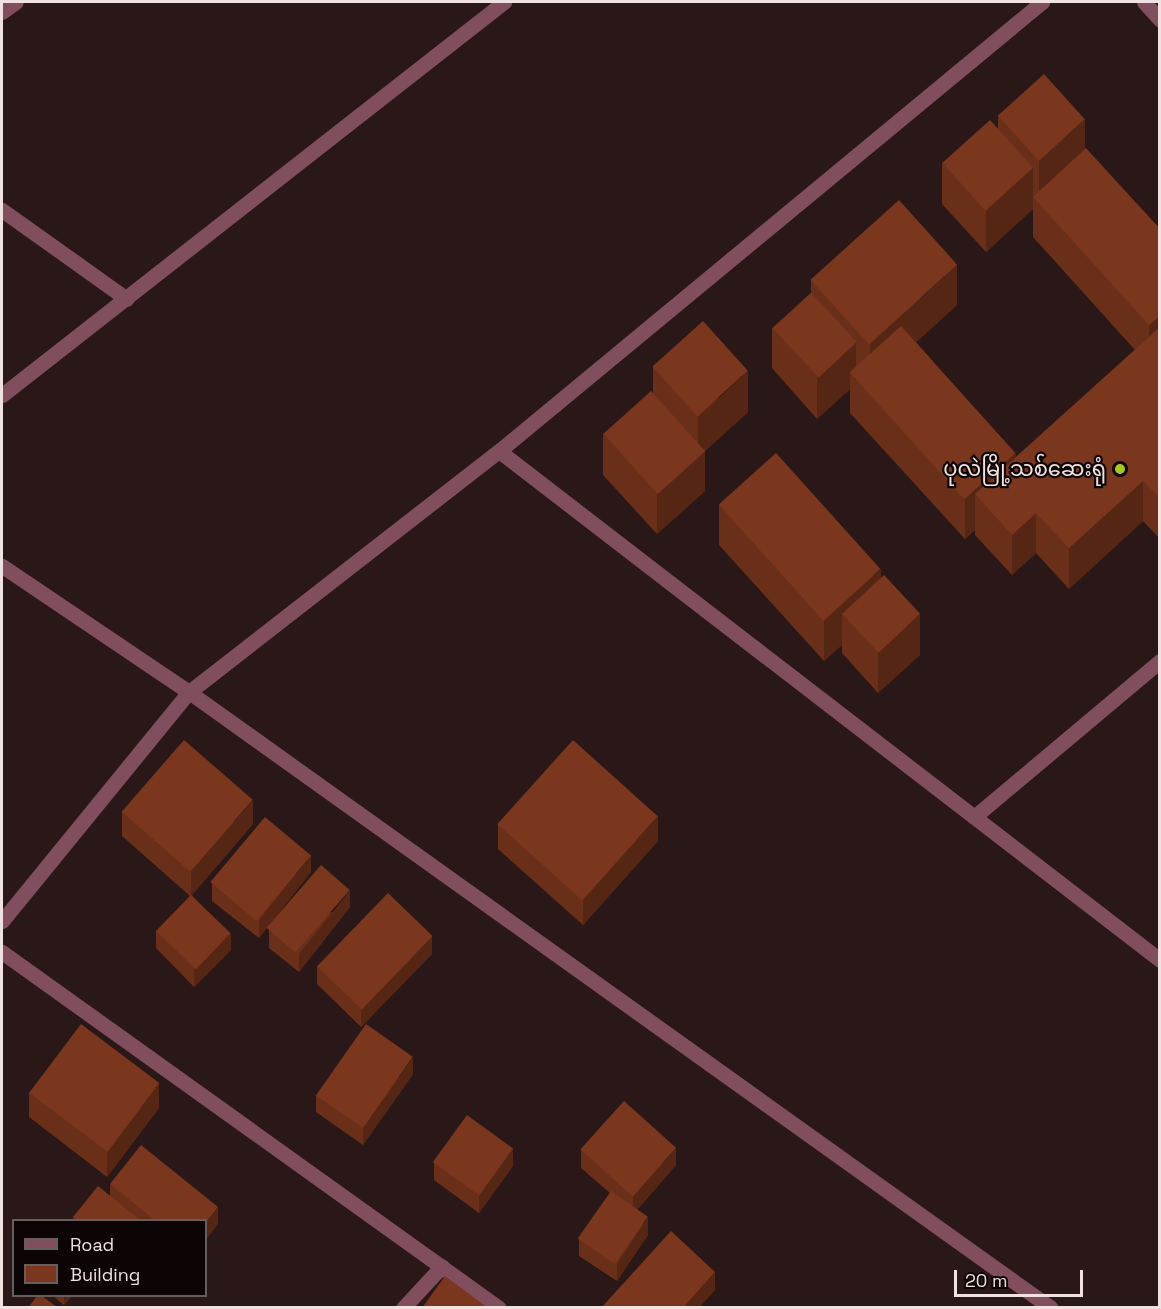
<!DOCTYPE html>
<meta charset="utf-8">
<style>
body{margin:0}
#map{position:relative;width:1161px;height:1309px;overflow:hidden;background:#2a1717;font-family:"Space Grotesk","Noto Sans Myanmar",sans-serif}
div>[style]{position:absolute}
.service>*{height:15px;margin:-7.5px;padding:0 7.5px;transform-origin:7.5px;border-radius:7.5px;background:#814e5d}
.minor>*{height:15px;margin:-7.5px;padding:0 7.5px;transform-origin:7.5px;border-radius:7.5px;background:#814e5d}
.wall>*{inset:0;background:#6a2f19}
.shaded-wall>*{inset:0;background:#562614}
.building>*{inset:0;background:#7b371d;transform-origin:0 0}
.dots>*{width:16px;height:16px;translate:-50% -50%;box-sizing:border-box;border:3px solid #0d0505;border-radius:50%}
span{translate:-50% -50%;white-space:nowrap;text-align:center;line-height:1.15;-webkit-text-stroke:4.5px #0d0505;paint-order:stroke}
.poi-label{font-size:21px;color:#f0e2e1}
.right{translate:-100% -50%;text-align:right}
.frame{position:absolute;inset:0;border:3px solid #f0e2e1;pointer-events:none}
.legend{position:absolute;left:12px;top:1219px;width:195px;height:78px;box-sizing:border-box;background:#0d0505;border:2px solid #685d5d;margin:0;padding:8px 10px;list-style:none;font-size:18px;color:#f0e2e1}
.legend li{display:flex;align-items:center;gap:12px;height:30px}
.legend b{width:30px;border:2px solid #685d5d}
.scale{position:absolute;left:954px;top:1270px;width:129px;height:27px;box-sizing:border-box;border:3px solid #f0e2e1;border-top:0;padding-left:8px;font-size:18px;line-height:21px;white-space:nowrap;color:#f0e2e1;-webkit-text-stroke:4px #0d0505;paint-order:stroke}
</style>
<div id="map">
<div class="service">
<i style="left:974px;top:817px;width:243px;rotate:-40deg"></i>
</div>
<div class="minor">
<i style="left:1144px;top:2px;width:24px;rotate:48deg"></i>
<i style="left:2px;top:12px;width:17px;rotate:-36deg"></i>
<i style="left:2px;top:210px;width:153px;rotate:35.5deg"></i>
<i style="left:2px;top:395px;width:638px;rotate:-38.06deg"></i>
<i style="left:499px;top:451px;width:834px;rotate:37.6deg"></i>
<i style="left:2px;top:566px;width:225px;rotate:34deg"></i>
<i style="left:189px;top:692px;width:1059px;rotate:35.55deg"></i>
<i style="left:2px;top:921px;width:296px;rotate:-50.8deg"></i>
<i style="left:189px;top:692px;width:393px;rotate:-37.9deg"></i>
<i style="left:499px;top:451px;width:705px;rotate:-39.59deg"></i>
<i style="left:2px;top:952px;width:611px;rotate:35.61deg"></i>
<i style="left:403px;top:1308px;width:57px;rotate:-47.1deg"></i>
</div>
<div class="wall">
<i style="clip-path:polygon(998px 116px,1085px 148px,1160px 229px,1160px 539px,1143px 521px,1069px 589px,1036px 553px,1012px 575px,975px 535px,975px 530px,965px 539px,850px 413px,850px 389px,817px 419px,772px 368px,772px 328px,811px 293px,811px 280px,957px 305px,916px 342px,1016px 457px,1135px 350px,1033px 237px,1033px 209px,986px 252px,942px 204px,942px 163px,998px 128px)"></i>
<i style="clip-path:polygon(653px 367px,748px 412px,705px 451px,705px 491px,657px 534px,603px 475px,603px 434px,653px 394px)"></i>
<i style="clip-path:polygon(719px 505px,881px 578px,920px 655px,878px 693px,842px 653px,842px 645px,824px 661px,719px 545px)"></i>
<i style="clip-path:polygon(122px 812px,253px 824px,192px 895px,231px 950px,194px 987px,156px 948px,156px 931px,190px 896px,122px 836px)"></i>
<i style="clip-path:polygon(498px 824px,658px 841px,583px 925px,498px 849px)"></i>
<i style="clip-path:polygon(311px 872px,259px 938px,212px 901px,212px 883px)"></i>
<i style="clip-path:polygon(350px 907px,299px 972px,269px 948px,269px 930px)"></i>
<i style="clip-path:polygon(432px 954px,361px 1027px,317px 984px,317px 966px)"></i>
<i style="clip-path:polygon(413px 1074px,363px 1145px,316px 1112px,316px 1095px)"></i>
<i style="clip-path:polygon(29px 1092px,159px 1108px,107px 1177px,29px 1117px)"></i>
<i style="clip-path:polygon(581px 1150px,676px 1165px,637px 1210px,648px 1235px,617px 1281px,579px 1256px,579px 1239px,610px 1193px,581px 1168px)"></i>
<i style="clip-path:polygon(434px 1163px,513px 1166px,479px 1213px,434px 1180px)"></i>
<i style="clip-path:polygon(110px 1184px,218px 1224px,206px 1221px,73px 1221px,73px 1217px,110px 1195px)"></i>
<i style="clip-path:polygon(53px 1296px,72px 1296px,64px 1305px)"></i>
</div>
<div class="shaded-wall">
<i style="clip-path:polygon(1085px 119px,1085px 159px,1039px 201px,1039px 161px)"></i>
<i style="clip-path:polygon(1033px 168px,1033px 209px,986px 252px,986px 211px)"></i>
<i style="clip-path:polygon(957px 265px,957px 305px,870px 385px,870px 344px)"></i>
<i style="clip-path:polygon(1160px 316px,1160px 356px,1149px 365px,1149px 325px)"></i>
<i style="clip-path:polygon(856px 342px,856px 380px,850px 372px,850px 389px,817px 419px,817px 378px)"></i>
<i style="clip-path:polygon(748px 371px,748px 412px,705px 451px,705px 491px,657px 534px,657px 494px,698px 457px,698px 417px)"></i>
<i style="clip-path:polygon(1016px 453px,1016px 493px,975px 494px,975px 530px,965px 539px,965px 499px)"></i>
<i style="clip-path:polygon(1143px 481px,1143px 521px,1069px 589px,1069px 548px)"></i>
<i style="clip-path:polygon(1036px 513px,1036px 553px,1012px 575px,1012px 535px)"></i>
<i style="clip-path:polygon(881px 569px,881px 609px,842px 613px,842px 645px,824px 661px,824px 621px)"></i>
<i style="clip-path:polygon(920px 614px,920px 655px,878px 693px,878px 653px)"></i>
<i style="clip-path:polygon(253px 800px,253px 824px,191px 896px,191px 871px)"></i>
<i style="clip-path:polygon(658px 816px,658px 841px,583px 925px,583px 900px)"></i>
<i style="clip-path:polygon(311px 855px,311px 872px,259px 938px,259px 920px)"></i>
<i style="clip-path:polygon(350px 890px,350px 907px,299px 972px,299px 954px)"></i>
<i style="clip-path:polygon(231px 933px,231px 950px,194px 987px,194px 969px)"></i>
<i style="clip-path:polygon(432px 936px,432px 954px,361px 1027px,361px 1009px)"></i>
<i style="clip-path:polygon(413px 1057px,413px 1074px,363px 1145px,363px 1128px)"></i>
<i style="clip-path:polygon(159px 1083px,159px 1108px,107px 1177px,107px 1152px)"></i>
<i style="clip-path:polygon(513px 1148px,513px 1166px,479px 1213px,479px 1196px)"></i>
<i style="clip-path:polygon(676px 1148px,676px 1165px,633px 1214px,633px 1197px)"></i>
<i style="clip-path:polygon(218px 1207px,218px 1224px,206px 1240px,206px 1222px)"></i>
<i style="clip-path:polygon(648px 1217px,648px 1235px,617px 1281px,617px 1264px)"></i>
<i style="clip-path:polygon(715px 1272px,715px 1290px,699px 1308px,683px 1308px)"></i>
<i style="clip-path:polygon(64px 1296px,72px 1296px,64px 1305px)"></i>
</div>
<div class="building">
<i style="left:1044px;top:74px;width:61px;height:62px;rotate:48deg"></i>
<i style="left:990px;top:120px;width:64px;height:64px;rotate:48deg"></i>
<i style="clip-path:polygon(1086px 148px,1160px 229px,1160px 316px,1149px 325px,1033px 197px)"></i>
<i style="left:899px;top:200px;width:87px;height:119px;rotate:48deg"></i>
<i style="left:811px;top:293px;width:67px;height:52px;rotate:47deg"></i>
<i style="left:703px;top:321px;width:67px;height:68px;rotate:48deg"></i>
<i style="left:901px;top:326px;width:171px;height:69px;rotate:48deg"></i>
<i style="clip-path:polygon(1160px 327px,1160px 498px,1143px 481px,1069px 548px,1036px 513px,1012px 535px,975px 494px)"></i>
<i style="left:651px;top:391px;width:81px;height:64px;rotate:48deg"></i>
<i style="left:776px;top:453px;width:156px;height:77px;rotate:48deg"></i>
<i style="left:884px;top:575px;width:53px;height:57px;rotate:47deg"></i>
<i style="left:184px;top:740px;width:91px;height:95px;rotate:41deg"></i>
<i style="left:573px;top:740px;width:114px;height:113px;rotate:42deg"></i>
<i style="left:265px;top:817px;width:60px;height:85px;rotate:40deg"></i>
<i style="left:321px;top:865px;width:38px;height:83px;rotate:41deg"></i>
<i style="left:388px;top:893px;width:62px;height:102px;rotate:44deg"></i>
<i style="left:191px;top:895px;width:55px;height:50px;rotate:44deg"></i>
<i style="left:81px;top:1024px;width:98px;height:86px;rotate:37deg"></i>
<i style="left:366px;top:1024px;width:57px;height:87px;rotate:35deg"></i>
<i style="left:624px;top:1101px;width:70px;height:65px;rotate:42deg"></i>
<i style="left:467px;top:1115px;width:57px;height:58px;rotate:36deg"></i>
<i style="clip-path:polygon(141px 1145px,218px 1207px,206px 1222px,206px 1221px,156px 1221px,110px 1184px)"></i>
<i style="clip-path:polygon(98px 1186px,141px 1221px,77px 1221px,73px 1217px)"></i>
<i style="left:611px;top:1191px;width:45px;height:58px;rotate:35deg"></i>
<i style="clip-path:polygon(671px 1231px,715px 1272px,683px 1308px,601px 1308px)"></i>
<i style="clip-path:polygon(445px 1276px,488px 1308px,422px 1308px)"></i>
<i style="clip-path:polygon(37px 1296px,42px 1296px,58px 1308px,28px 1308px)"></i>
</div>
<div class="dots">
<i style="left:1120px;top:469px;background:#a6c821"></i>
</div>
<div class="poi-label">
<span class="right" style="left:1106px;top:469px">ပုလဲမြို့သစ်ဆေးရုံ</span>
</div>
<div class="frame"></div>
<ul class="legend">
<li><b style="height:8px;background:#814e5d"></b>Road</li>
<li><b style="height:16px;background:#7b371d"></b>Building</li>
</ul>
<div class="scale">20 m</div>
</div>
